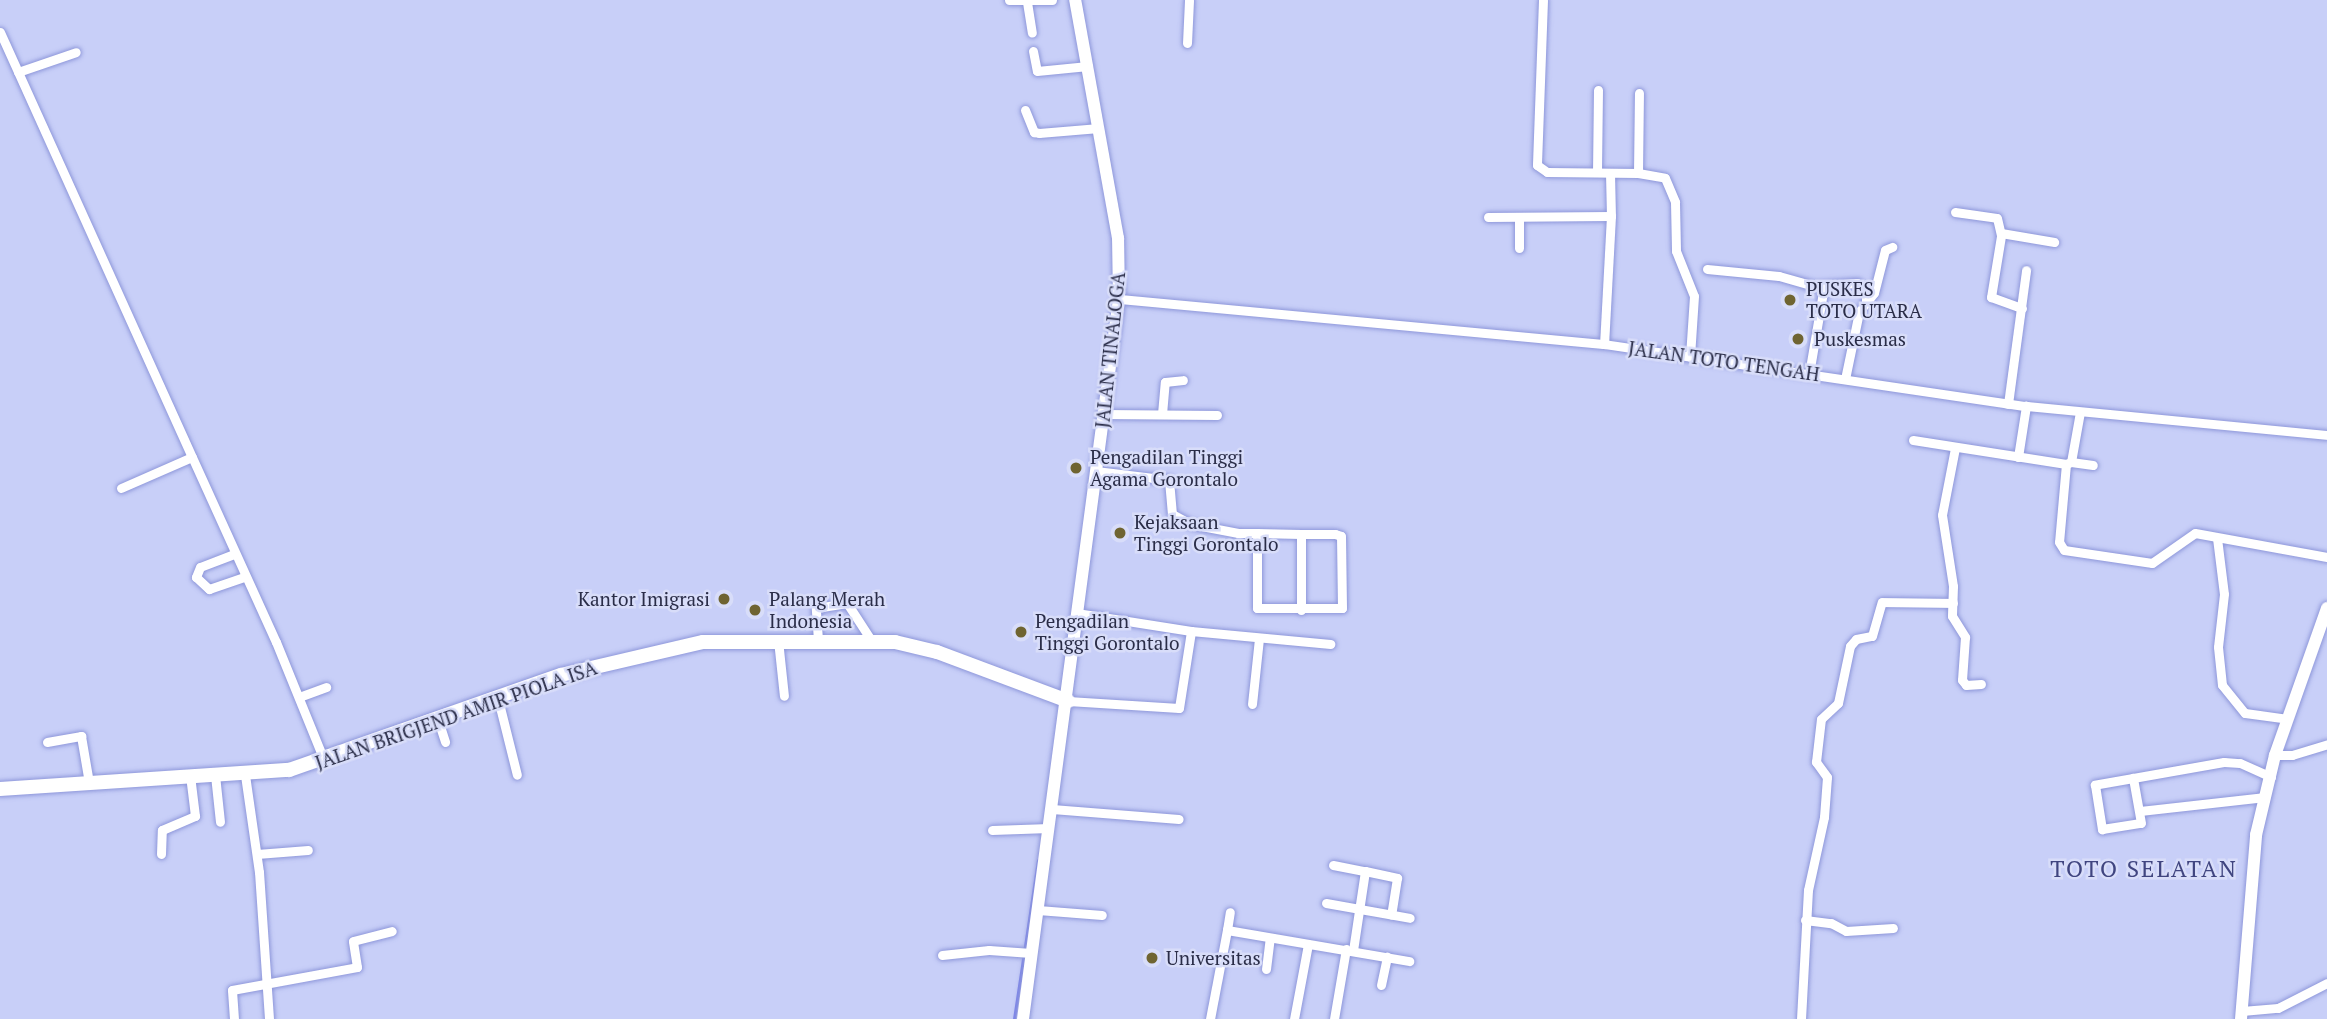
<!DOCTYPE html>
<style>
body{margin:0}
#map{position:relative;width:2327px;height:1019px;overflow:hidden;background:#c8cff8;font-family:"PT Serif",serif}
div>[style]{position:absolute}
.stream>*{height:2.5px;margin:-1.25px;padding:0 1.25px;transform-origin:1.25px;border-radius:1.25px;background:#7a82ea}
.roads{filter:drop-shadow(0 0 2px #8e97da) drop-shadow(0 0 2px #8e97da)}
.street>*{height:9px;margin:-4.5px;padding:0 4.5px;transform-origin:4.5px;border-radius:4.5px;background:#fff}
.secondary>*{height:12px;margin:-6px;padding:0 6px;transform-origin:6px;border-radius:6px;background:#fff}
.primary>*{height:14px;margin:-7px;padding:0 7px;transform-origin:7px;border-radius:7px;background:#fff}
.dots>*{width:19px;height:19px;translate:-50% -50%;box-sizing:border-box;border:4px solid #d8ddf9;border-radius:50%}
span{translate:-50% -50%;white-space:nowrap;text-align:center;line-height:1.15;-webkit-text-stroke:5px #d8ddf9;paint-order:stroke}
.poi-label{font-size:19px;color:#2a2d48}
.left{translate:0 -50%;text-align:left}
.right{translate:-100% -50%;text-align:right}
.street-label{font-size:19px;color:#2a2d48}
.quarter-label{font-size:23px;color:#404580;letter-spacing:2px}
</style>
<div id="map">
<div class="stream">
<i style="left:1014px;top:1019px;width:160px;rotate:-81.4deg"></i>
</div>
<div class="roads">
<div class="street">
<i style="left:1009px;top:0;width:43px"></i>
<i style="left:1543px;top:0;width:165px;rotate:92.1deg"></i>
<i style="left:1537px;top:165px;width:12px;rotate:35deg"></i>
<i style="left:1547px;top:172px;width:91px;rotate:0.6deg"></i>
<i style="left:1638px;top:173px;width:27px;rotate:10deg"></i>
<i style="left:1665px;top:178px;width:26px;rotate:67deg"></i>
<i style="left:1675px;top:202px;width:49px;rotate:88.8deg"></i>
<i style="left:1676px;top:251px;width:48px;rotate:68.2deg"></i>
<i style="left:1694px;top:296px;width:61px;rotate:93.8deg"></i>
<i style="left:1027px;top:2px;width:31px;rotate:81deg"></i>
<i style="left:0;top:32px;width:466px;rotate:65.7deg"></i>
<i style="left:1187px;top:43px;width:43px;rotate:-87.3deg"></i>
<i style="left:1033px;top:51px;width:20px;rotate:79deg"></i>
<i style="left:1037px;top:71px;width:51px;rotate:-5.6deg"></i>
<i style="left:18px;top:72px;width:61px;rotate:-19deg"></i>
<i style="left:1025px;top:110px;width:24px;rotate:68deg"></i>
<i style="left:1034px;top:132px;width:5px;rotate:11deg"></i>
<i style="left:1039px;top:133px;width:60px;rotate:-4.8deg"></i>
<i style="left:1597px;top:172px;width:82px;rotate:-89.3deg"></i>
<i style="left:1610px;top:173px;width:43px;rotate:88.7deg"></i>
<i style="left:1638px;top:173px;width:80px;rotate:-89.3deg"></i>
<i style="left:1955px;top:212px;width:42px;rotate:8.1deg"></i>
<i style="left:1997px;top:218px;width:18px;rotate:77deg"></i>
<i style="left:2001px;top:236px;width:62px;rotate:99.3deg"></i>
<i style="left:1991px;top:297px;width:33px;rotate:20deg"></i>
<i style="left:1488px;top:217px;width:123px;rotate:-0.5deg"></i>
<i style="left:1611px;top:216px;width:128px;rotate:93.1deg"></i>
<i style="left:1519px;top:217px;width:31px;rotate:90deg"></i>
<i style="left:2001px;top:233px;width:54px;rotate:9.6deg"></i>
<i style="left:1707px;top:269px;width:72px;rotate:5.6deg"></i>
<i style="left:1779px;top:276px;width:37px;rotate:16deg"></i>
<i style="left:1815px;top:286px;width:42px;rotate:-4.1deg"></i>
<i style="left:1857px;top:283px;width:11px;rotate:34deg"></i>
<i style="left:1866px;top:289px;width:13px;rotate:90deg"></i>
<i style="left:1119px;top:299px;width:487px;rotate:5.3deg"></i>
<i style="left:1604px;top:344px;width:427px;rotate:8.4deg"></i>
<i style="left:2026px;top:406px;width:302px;rotate:5.5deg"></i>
<i style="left:1809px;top:374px;width:89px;rotate:-80.3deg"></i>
<i style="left:1845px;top:379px;width:68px;rotate:-78.2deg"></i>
<i style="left:1859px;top:312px;width:24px;rotate:-52deg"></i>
<i style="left:1874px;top:293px;width:44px;rotate:-75.7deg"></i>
<i style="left:1885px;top:250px;width:8px;rotate:-23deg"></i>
<i style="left:2008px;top:404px;width:135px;rotate:-82.3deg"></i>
<i style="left:1104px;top:414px;width:113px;rotate:0.5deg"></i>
<i style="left:1162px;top:414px;width:32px;rotate:-85deg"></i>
<i style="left:1165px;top:382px;width:18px;rotate:-6deg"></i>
<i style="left:1913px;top:440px;width:155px;rotate:8.9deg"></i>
<i style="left:2066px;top:464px;width:5px;rotate:-22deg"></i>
<i style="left:2071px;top:462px;width:51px;rotate:-79.8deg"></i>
<i style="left:1955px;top:448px;width:68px;rotate:101deg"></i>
<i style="left:1942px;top:515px;width:72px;rotate:81.2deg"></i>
<i style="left:1953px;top:586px;width:30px;rotate:92deg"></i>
<i style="left:1952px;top:616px;width:25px;rotate:58deg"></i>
<i style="left:1965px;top:637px;width:43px;rotate:94deg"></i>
<i style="left:1962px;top:680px;width:6px;rotate:51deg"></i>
<i style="left:1966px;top:685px;width:15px;rotate:-4deg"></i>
<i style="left:2018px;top:457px;width:52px;rotate:-81.1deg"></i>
<i style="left:2071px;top:462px;width:22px;rotate:8deg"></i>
<i style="left:2066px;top:464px;width:78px;rotate:95.1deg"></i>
<i style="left:2059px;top:542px;width:9px;rotate:58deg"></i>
<i style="left:2064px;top:550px;width:89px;rotate:8.4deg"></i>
<i style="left:2152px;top:563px;width:52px;rotate:-34.9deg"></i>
<i style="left:2195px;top:533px;width:134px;rotate:10.3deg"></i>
<i style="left:1096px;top:471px;width:74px;rotate:7deg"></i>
<i style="left:1169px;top:480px;width:34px;rotate:85deg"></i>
<i style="left:1172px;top:514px;width:21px;rotate:28deg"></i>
<i style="left:1191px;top:524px;width:48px;rotate:10.8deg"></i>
<i style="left:1238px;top:533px;width:19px"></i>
<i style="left:1257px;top:533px;width:44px;rotate:1.3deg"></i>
<i style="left:1301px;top:534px;width:34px"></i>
<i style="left:1335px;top:534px;width:6px;rotate:18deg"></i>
<i style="left:1341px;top:536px;width:72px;rotate:89.2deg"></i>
<i style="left:1342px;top:608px;width:85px;rotate:180deg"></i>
<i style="left:1257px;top:608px;width:75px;rotate:-90deg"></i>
<i style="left:121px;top:488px;width:77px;rotate:-23.6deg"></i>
<i style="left:192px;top:457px;width:203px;rotate:65.6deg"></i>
<i style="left:276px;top:642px;width:127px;rotate:67.9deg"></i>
<i style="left:2217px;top:538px;width:56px;rotate:82.9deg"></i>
<i style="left:2224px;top:594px;width:53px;rotate:96.5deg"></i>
<i style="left:2218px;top:647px;width:38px;rotate:84deg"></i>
<i style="left:2222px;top:685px;width:36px;rotate:51deg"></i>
<i style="left:2245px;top:713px;width:43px;rotate:7.9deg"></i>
<i style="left:234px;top:554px;width:36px;rotate:159deg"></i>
<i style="left:200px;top:567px;width:11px;rotate:112deg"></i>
<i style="left:196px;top:577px;width:18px;rotate:43deg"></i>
<i style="left:209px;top:589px;width:37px;rotate:-19deg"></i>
<i style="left:1301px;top:610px;width:76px;rotate:-90deg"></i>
<i style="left:1191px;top:631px;width:140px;rotate:5.3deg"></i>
<i style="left:778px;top:640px;width:56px;rotate:83.9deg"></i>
<i style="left:818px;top:640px;width:32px;rotate:-94deg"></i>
<i style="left:816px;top:608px;width:31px;rotate:-9deg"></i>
<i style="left:847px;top:603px;width:44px;rotate:57deg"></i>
<i style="left:299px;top:697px;width:29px;rotate:-20deg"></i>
<i style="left:498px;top:699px;width:78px;rotate:76deg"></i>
<i style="left:1068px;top:701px;width:111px;rotate:3.6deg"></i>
<i style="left:1179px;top:708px;width:78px;rotate:-81.1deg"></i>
<i style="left:1191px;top:631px;width:116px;rotate:-171.1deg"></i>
<i style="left:1252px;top:704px;width:66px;rotate:-83.9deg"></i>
<i style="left:438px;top:720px;width:23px;rotate:72deg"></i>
<i style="left:47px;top:742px;width:35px;rotate:-10deg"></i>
<i style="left:81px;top:736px;width:48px;rotate:80.3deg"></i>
<i style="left:2275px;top:755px;width:17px"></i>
<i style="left:2292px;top:755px;width:37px;rotate:-17deg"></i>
<i style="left:215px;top:775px;width:47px;rotate:83.9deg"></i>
<i style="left:245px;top:775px;width:98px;rotate:81.8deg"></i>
<i style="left:259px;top:872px;width:147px;rotate:86.1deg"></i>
<i style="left:2133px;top:778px;width:39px;rotate:170deg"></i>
<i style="left:2095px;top:785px;width:45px;rotate:81deg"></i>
<i style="left:2102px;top:829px;width:39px;rotate:-9deg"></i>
<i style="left:2141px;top:823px;width:46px;rotate:-100.1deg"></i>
<i style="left:2133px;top:778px;width:92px;rotate:-10deg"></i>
<i style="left:2224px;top:762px;width:16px;rotate:4deg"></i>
<i style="left:2240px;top:763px;width:34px;rotate:24deg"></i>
<i style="left:1052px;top:809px;width:127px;rotate:4.5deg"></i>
<i style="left:2140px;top:811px;width:126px;rotate:-6.4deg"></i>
<i style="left:992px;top:830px;width:57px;rotate:-2deg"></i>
<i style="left:161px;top:854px;width:24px;rotate:-88deg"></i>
<i style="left:162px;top:830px;width:36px;rotate:-23deg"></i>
<i style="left:195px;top:816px;width:39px;rotate:-97deg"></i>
<i style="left:257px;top:854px;width:51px;rotate:-4.5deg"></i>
<i style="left:1333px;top:865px;width:33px;rotate:11deg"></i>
<i style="left:1365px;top:871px;width:80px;rotate:98.6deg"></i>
<i style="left:1365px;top:871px;width:33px;rotate:12deg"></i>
<i style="left:1397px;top:878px;width:37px;rotate:99deg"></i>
<i style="left:1326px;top:903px;width:85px;rotate:10.1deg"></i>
<i style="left:1038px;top:910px;width:64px;rotate:4.5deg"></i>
<i style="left:1805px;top:920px;width:26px;rotate:7deg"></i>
<i style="left:1831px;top:923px;width:17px;rotate:28deg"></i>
<i style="left:1846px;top:931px;width:47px;rotate:-3.7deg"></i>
<i style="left:1227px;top:930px;width:18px;rotate:-81deg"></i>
<i style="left:942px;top:955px;width:47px;rotate:-6.1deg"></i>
<i style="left:989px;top:950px;width:42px;rotate:4.1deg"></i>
<i style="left:1266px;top:969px;width:31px;rotate:-83deg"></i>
<i style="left:1381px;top:985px;width:29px;rotate:-78deg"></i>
<i style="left:2242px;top:1011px;width:36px;rotate:-5deg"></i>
<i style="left:2278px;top:1008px;width:55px;rotate:-27deg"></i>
<i style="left:234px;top:1019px;width:29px;rotate:-94deg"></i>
<i style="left:232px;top:990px;width:127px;rotate:-10.4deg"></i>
<i style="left:357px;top:967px;width:26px;rotate:-99deg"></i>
<i style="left:353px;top:941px;width:40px;rotate:-14.4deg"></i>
<i style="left:1210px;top:1019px;width:91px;rotate:-79.2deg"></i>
<i style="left:1227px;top:930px;width:185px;rotate:9.7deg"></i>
<i style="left:1294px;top:1019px;width:76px;rotate:-79.4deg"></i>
<i style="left:1334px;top:1019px;width:71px;rotate:-80.3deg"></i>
<i style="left:1801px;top:1019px;width:129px;rotate:-86.9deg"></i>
<i style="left:1808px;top:890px;width:75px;rotate:-77.6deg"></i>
<i style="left:1824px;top:817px;width:40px;rotate:-85.7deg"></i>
<i style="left:1827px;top:777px;width:19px;rotate:-126deg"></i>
<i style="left:1816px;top:762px;width:43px;rotate:-83.4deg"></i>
<i style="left:1821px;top:719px;width:23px;rotate:-43deg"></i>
<i style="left:1838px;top:703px;width:58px;rotate:-78.1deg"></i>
<i style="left:1850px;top:646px;width:9px;rotate:-49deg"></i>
<i style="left:1856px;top:639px;width:16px;rotate:-11deg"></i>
<i style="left:1872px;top:636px;width:35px;rotate:-74deg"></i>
<i style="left:1882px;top:602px;width:71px;rotate:0.8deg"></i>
</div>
<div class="secondary">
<i style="left:1023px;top:1019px;width:726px;rotate:-82.41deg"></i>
<i style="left:1119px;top:299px;width:61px;rotate:-90.9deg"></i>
<i style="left:1118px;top:238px;width:242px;rotate:-100.2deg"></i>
<i style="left:2241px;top:1019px;width:185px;rotate:-85.3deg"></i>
<i style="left:2256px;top:835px;width:82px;rotate:-76.6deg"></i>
<i style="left:2275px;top:755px;width:156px;rotate:-70.5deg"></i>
</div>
<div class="primary">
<i style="left:0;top:789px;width:290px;rotate:-3.8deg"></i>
<i style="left:289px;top:770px;width:288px;rotate:-19.3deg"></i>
<i style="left:561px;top:675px;width:146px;rotate:-13.1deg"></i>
<i style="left:703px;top:642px;width:192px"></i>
<i style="left:895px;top:642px;width:43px;rotate:13.4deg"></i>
<i style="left:937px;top:652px;width:140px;rotate:20.5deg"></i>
</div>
</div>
<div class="dots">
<i style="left:1790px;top:300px;background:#6f6431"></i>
<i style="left:1798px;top:339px;background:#6f6431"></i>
<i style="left:1076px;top:468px;background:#6f6431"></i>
<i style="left:1120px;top:533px;background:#6f6431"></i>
<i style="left:724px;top:599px;background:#6f6431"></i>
<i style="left:755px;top:610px;background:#6f6431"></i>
<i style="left:1021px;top:632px;background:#6f6431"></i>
<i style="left:1152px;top:958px;background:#6f6431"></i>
</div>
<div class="poi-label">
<span class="left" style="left:1806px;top:300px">PUSKES<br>TOTO UTARA</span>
<span class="left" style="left:1814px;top:339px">Puskesmas</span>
<span class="left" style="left:1090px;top:468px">Pengadilan Tinggi<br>Agama Gorontalo</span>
<span class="left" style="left:1134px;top:533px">Kejaksaan<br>Tinggi Gorontalo</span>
<span class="right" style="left:710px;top:599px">Kantor Imigrasi</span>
<span class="left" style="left:769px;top:610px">Palang Merah<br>Indonesia</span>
<span class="left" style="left:1035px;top:632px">Pengadilan<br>Tinggi Gorontalo</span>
<span class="left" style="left:1166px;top:958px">Universitas</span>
</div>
<div class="street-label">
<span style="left:1110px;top:350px;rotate:-84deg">JALAN TINALOGA</span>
<span style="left:1724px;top:361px;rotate:8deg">JALAN TOTO TENGAH</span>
<span style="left:456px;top:715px;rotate:-19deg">JALAN BRIGJEND AMIR PIOLA ISA</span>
</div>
<div class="quarter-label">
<span style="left:2144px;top:869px">TOTO SELATAN</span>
</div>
</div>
